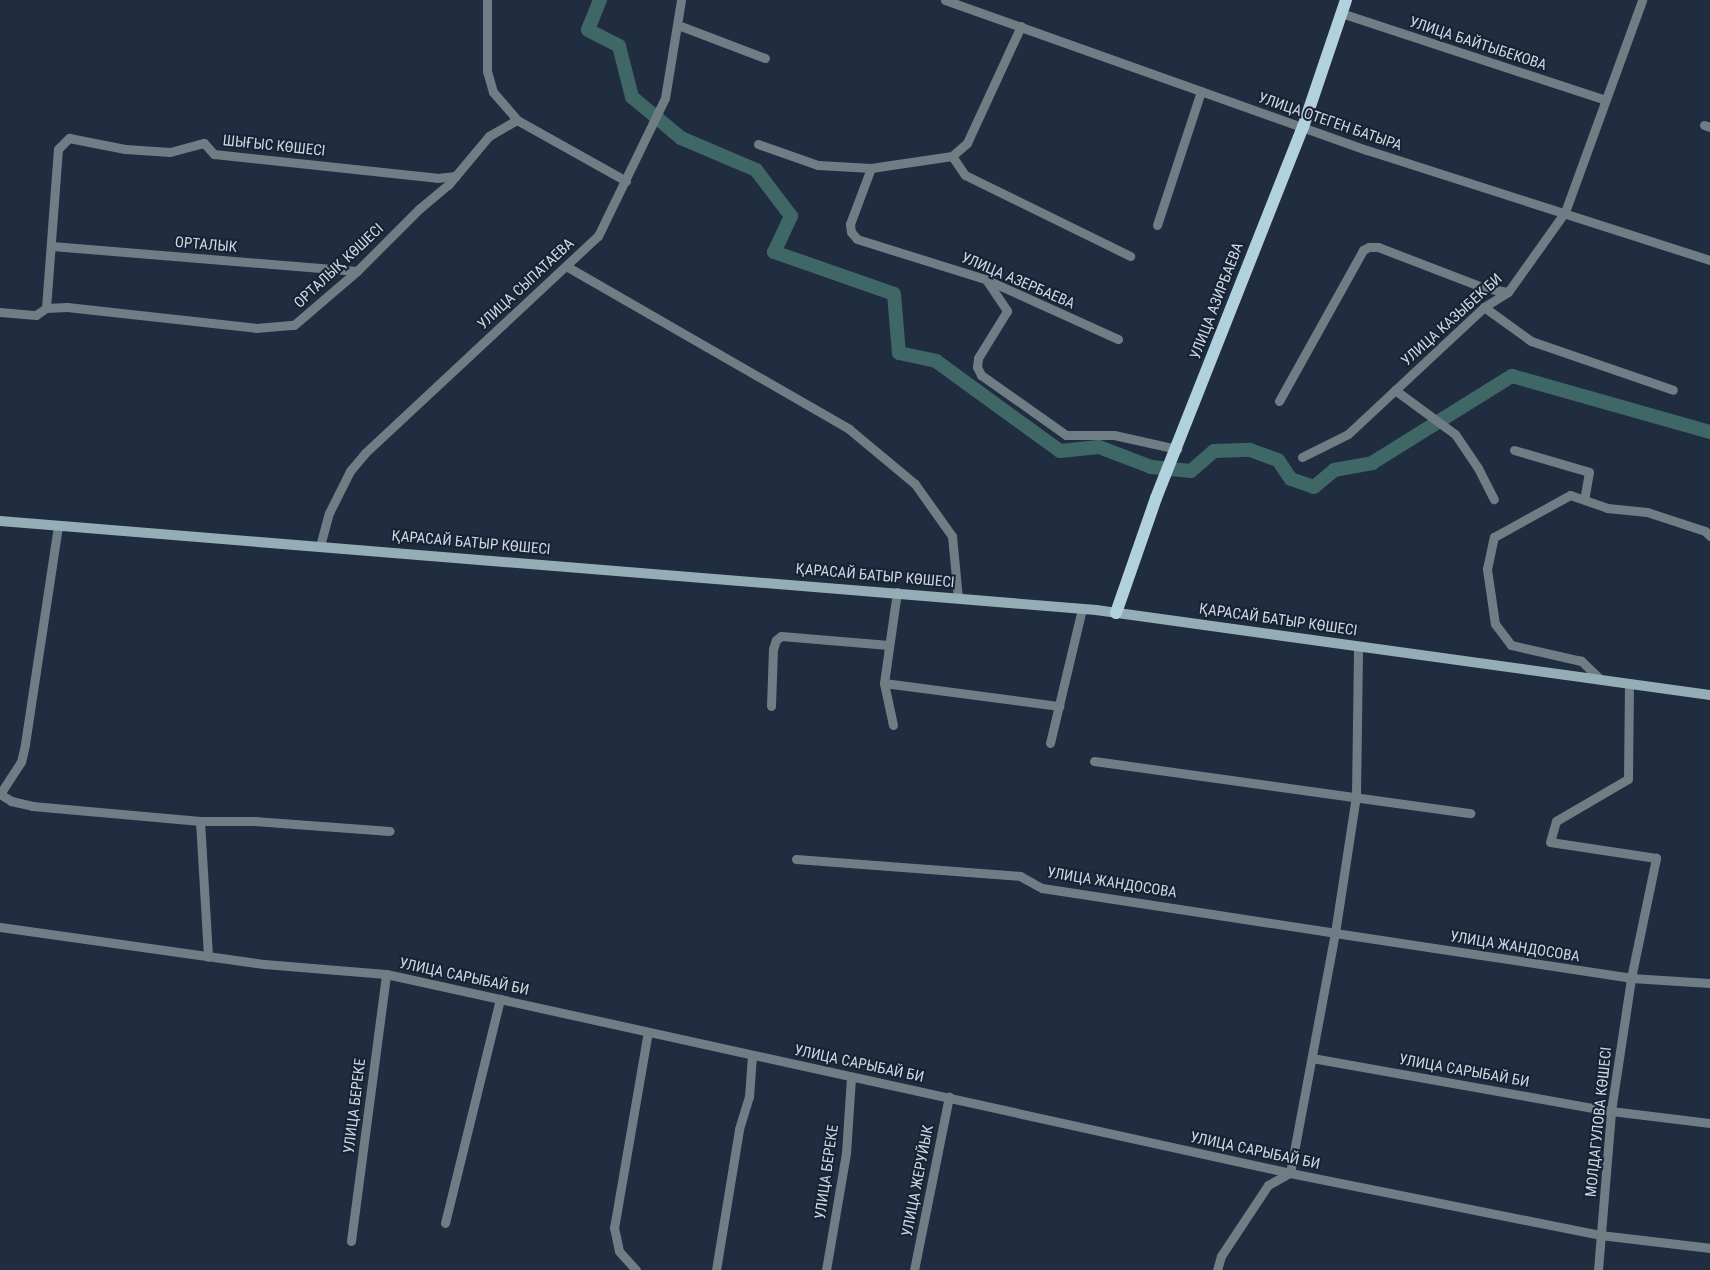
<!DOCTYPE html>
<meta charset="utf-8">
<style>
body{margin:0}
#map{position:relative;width:1710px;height:1270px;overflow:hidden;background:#202c3f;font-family:"Roboto Condensed",sans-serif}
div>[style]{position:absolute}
.river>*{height:14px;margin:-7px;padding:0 7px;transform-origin:7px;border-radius:7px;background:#3f6766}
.street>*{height:9px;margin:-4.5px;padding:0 4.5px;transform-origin:4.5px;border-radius:4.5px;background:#6f7e85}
.secondary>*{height:10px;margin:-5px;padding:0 5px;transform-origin:5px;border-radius:5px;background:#95adb7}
.primary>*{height:12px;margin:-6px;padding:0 6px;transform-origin:6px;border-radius:6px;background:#b2d1df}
span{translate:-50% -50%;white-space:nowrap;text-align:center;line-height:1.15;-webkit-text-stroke:4px #172334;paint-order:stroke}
.street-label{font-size:15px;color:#cfd7e3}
</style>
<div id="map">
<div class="river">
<i style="left:600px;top:0;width:32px;rotate:112deg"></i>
<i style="left:588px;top:30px;width:35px;rotate:27deg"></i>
<i style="left:619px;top:46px;width:53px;rotate:75.7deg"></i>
<i style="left:632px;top:97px;width:64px;rotate:39.9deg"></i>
<i style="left:681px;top:138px;width:82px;rotate:23.1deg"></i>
<i style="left:756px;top:170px;width:58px;rotate:52.7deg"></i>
<i style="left:791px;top:216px;width:40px;rotate:115deg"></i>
<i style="left:774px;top:252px;width:127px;rotate:19.3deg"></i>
<i style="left:894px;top:294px;width:59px;rotate:85.2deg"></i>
<i style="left:899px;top:353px;width:38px;rotate:12deg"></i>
<i style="left:936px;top:361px;width:153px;rotate:36deg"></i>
<i style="left:1060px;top:451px;width:39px;rotate:-6deg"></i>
<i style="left:1099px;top:447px;width:56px;rotate:21deg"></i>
<i style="left:1151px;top:467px;width:40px;rotate:5.7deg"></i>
<i style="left:1191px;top:471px;width:30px;rotate:-41deg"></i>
<i style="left:1214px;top:451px;width:36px;rotate:-2deg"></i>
<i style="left:1250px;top:450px;width:30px;rotate:20deg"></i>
<i style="left:1278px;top:460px;width:23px;rotate:56deg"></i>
<i style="left:1291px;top:479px;width:24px;rotate:19deg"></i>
<i style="left:1314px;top:487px;width:26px;rotate:-40deg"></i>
<i style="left:1334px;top:470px;width:39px;rotate:-10deg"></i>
<i style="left:1372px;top:463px;width:165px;rotate:-31.9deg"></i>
<i style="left:1512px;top:376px;width:206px;rotate:15.8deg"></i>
</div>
<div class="street">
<i style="left:487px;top:0;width:71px;rotate:90deg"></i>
<i style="left:487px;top:71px;width:22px;rotate:74deg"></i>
<i style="left:493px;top:92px;width:37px;rotate:49deg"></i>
<i style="left:517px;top:120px;width:125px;rotate:29.2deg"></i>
<i style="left:945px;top:0;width:448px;rotate:19.6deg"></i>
<i style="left:1367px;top:150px;width:360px;rotate:17.8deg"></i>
<i style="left:1341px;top:13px;width:278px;rotate:18.2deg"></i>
<i style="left:678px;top:25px;width:93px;rotate:20.8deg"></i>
<i style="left:1021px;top:26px;width:129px;rotate:114.8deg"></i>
<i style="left:967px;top:143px;width:20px;rotate:139deg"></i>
<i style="left:952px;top:156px;width:82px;rotate:171.6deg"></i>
<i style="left:871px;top:168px;width:60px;rotate:110.6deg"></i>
<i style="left:850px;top:224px;width:8px;rotate:83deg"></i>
<i style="left:851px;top:232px;width:9px;rotate:49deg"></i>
<i style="left:857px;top:239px;width:134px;rotate:17.4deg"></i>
<i style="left:985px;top:279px;width:146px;rotate:24.3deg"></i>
<i style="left:1704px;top:125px;width:6px;rotate:18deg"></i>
<i style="left:758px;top:144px;width:64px;rotate:19.3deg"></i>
<i style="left:818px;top:165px;width:53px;rotate:3.2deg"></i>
<i style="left:952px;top:156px;width:23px;rotate:56deg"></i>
<i style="left:965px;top:175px;width:184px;rotate:26.1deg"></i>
<i style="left:1157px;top:225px;width:141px;rotate:-71.8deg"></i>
<i style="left:52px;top:246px;width:306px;rotate:4.7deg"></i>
<i style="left:566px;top:266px;width:327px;rotate:29.9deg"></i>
<i style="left:849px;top:429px;width:86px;rotate:39.8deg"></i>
<i style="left:915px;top:484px;width:64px;rotate:54.6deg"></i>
<i style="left:952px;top:536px;width:62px;rotate:84.5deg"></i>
<i style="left:987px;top:281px;width:36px;rotate:56deg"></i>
<i style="left:1007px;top:311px;width:55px;rotate:121.7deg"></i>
<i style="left:978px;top:358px;width:9px;rotate:96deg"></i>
<i style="left:977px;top:367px;width:9px;rotate:63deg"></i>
<i style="left:981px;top:375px;width:104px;rotate:35.2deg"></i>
<i style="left:1066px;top:435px;width:48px"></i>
<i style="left:1114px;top:435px;width:65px;rotate:12.5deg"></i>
<i style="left:1484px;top:307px;width:58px;rotate:35.9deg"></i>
<i style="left:1531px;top:341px;width:150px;rotate:19deg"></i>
<i style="left:46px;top:308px;width:21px;rotate:-3deg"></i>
<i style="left:67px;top:307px;width:190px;rotate:6.3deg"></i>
<i style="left:256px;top:328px;width:38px;rotate:-5deg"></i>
<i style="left:294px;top:325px;width:83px;rotate:-40.6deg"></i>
<i style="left:357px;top:271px;width:88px;rotate:-45deg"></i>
<i style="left:419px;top:209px;width:38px;rotate:-40deg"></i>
<i style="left:448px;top:185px;width:64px;rotate:-50.1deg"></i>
<i style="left:489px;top:136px;width:32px;rotate:-30deg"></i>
<i style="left:0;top:312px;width:36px;rotate:5deg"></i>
<i style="left:36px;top:315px;width:12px;rotate:-35deg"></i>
<i style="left:46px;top:308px;width:159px;rotate:-85.7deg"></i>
<i style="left:58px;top:149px;width:16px;rotate:-45deg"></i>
<i style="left:69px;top:138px;width:57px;rotate:11.1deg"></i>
<i style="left:125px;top:149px;width:45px;rotate:3.8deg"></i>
<i style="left:170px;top:152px;width:35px;rotate:-15deg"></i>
<i style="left:204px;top:143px;width:15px;rotate:48deg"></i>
<i style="left:214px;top:154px;width:224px;rotate:6.1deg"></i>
<i style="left:437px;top:178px;width:19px;rotate:-6deg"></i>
<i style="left:1395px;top:390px;width:74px;rotate:36.3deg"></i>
<i style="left:1455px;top:434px;width:41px;rotate:55.9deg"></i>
<i style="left:1478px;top:468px;width:35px;rotate:63deg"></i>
<i style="left:1279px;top:401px;width:173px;rotate:-60.9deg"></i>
<i style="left:1363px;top:250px;width:7px;rotate:-27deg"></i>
<i style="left:1369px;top:247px;width:9px"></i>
<i style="left:1378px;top:247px;width:115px;rotate:21deg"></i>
<i style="left:1485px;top:288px;width:23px;rotate:10deg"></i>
<i style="left:1514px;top:450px;width:78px;rotate:16.3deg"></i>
<i style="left:1589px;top:472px;width:28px;rotate:100deg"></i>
<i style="left:1302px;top:457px;width:51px;rotate:-26.6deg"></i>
<i style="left:1348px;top:434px;width:186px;rotate:-43deg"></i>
<i style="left:1484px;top:307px;width:28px;rotate:-32deg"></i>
<i style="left:1508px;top:292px;width:98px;rotate:-54.5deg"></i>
<i style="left:1565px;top:212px;width:226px;rotate:-70deg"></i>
<i style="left:320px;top:546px;width:34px;rotate:-75deg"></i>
<i style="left:329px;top:513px;width:47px;rotate:-63.4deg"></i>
<i style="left:350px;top:471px;width:23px;rotate:-50deg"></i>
<i style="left:365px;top:453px;width:318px;rotate:-43deg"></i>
<i style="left:598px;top:236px;width:153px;rotate:-64.1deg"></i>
<i style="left:665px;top:98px;width:99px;rotate:-80.7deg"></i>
<i style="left:1601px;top:680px;width:28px;rotate:-136deg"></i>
<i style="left:1581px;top:661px;width:72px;rotate:-167.1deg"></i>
<i style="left:1511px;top:645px;width:26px;rotate:-127deg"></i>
<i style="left:1495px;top:624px;width:56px;rotate:-98.3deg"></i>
<i style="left:1487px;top:569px;width:33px;rotate:-78deg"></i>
<i style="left:1494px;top:537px;width:87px;rotate:-28.9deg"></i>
<i style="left:1570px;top:495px;width:39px;rotate:19deg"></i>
<i style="left:1607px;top:508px;width:40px;rotate:5.7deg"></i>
<i style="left:1647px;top:512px;width:61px;rotate:18.1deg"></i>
<i style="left:1705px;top:531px;width:7px;rotate:45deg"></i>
<i style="left:884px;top:683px;width:177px;rotate:7.5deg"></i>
<i style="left:771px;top:706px;width:57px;rotate:-88deg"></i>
<i style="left:773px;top:649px;width:9px;rotate:-72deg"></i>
<i style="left:776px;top:640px;width:6px;rotate:-39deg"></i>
<i style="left:781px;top:636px;width:108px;rotate:4.8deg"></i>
<i style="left:893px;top:725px;width:43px;rotate:-102.1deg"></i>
<i style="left:884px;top:683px;width:92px;rotate:-81.9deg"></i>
<i style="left:1050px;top:743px;width:138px;rotate:-76.6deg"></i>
<i style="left:1094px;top:761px;width:380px;rotate:7.9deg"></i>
<i style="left:0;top:794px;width:13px;rotate:32deg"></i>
<i style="left:11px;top:801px;width:22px;rotate:13deg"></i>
<i style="left:32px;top:806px;width:169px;rotate:5.1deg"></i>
<i style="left:200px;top:821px;width:54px"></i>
<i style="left:254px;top:821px;width:136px;rotate:4.2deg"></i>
<i style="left:0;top:794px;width:38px;rotate:-57deg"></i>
<i style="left:21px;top:762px;width:18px;rotate:-77deg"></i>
<i style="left:25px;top:744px;width:220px;rotate:-81.4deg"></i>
<i style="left:200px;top:821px;width:136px;rotate:86.6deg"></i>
<i style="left:796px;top:859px;width:225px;rotate:4.3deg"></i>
<i style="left:1020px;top:876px;width:25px;rotate:29deg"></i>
<i style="left:1042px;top:888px;width:296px;rotate:8.7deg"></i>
<i style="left:1335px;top:933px;width:299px;rotate:8.6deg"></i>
<i style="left:1631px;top:978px;width:79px;rotate:3.6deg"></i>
<i style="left:0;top:927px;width:267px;rotate:8deg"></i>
<i style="left:264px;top:964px;width:122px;rotate:4.7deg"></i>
<i style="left:386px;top:974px;width:926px;rotate:12.41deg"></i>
<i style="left:1290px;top:1173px;width:316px;rotate:11.3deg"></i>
<i style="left:1600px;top:1235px;width:111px;rotate:6.7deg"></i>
<i style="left:1312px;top:1058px;width:304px;rotate:10.1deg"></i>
<i style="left:1611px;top:1111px;width:100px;rotate:6.9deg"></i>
<i style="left:445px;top:1223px;width:231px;rotate:-76.2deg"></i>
<i style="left:351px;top:1241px;width:269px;rotate:-82.5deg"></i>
<i style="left:636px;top:1270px;width:25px;rotate:-132deg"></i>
<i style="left:619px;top:1251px;width:24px;rotate:-102deg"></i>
<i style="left:614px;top:1228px;width:199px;rotate:-80.2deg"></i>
<i style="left:716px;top:1270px;width:143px;rotate:-80.7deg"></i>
<i style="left:739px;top:1129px;width:34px;rotate:-73deg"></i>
<i style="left:749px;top:1097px;width:42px;rotate:-85.9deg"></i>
<i style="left:826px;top:1270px;width:119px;rotate:-80.3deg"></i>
<i style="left:846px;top:1153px;width:76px;rotate:-86.2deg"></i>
<i style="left:914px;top:1270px;width:177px;rotate:-78.6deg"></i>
<i style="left:1217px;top:1270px;width:15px;rotate:-74deg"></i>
<i style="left:1221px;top:1256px;width:85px;rotate:-56.5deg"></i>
<i style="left:1268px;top:1185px;width:25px;rotate:-29deg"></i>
<i style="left:1290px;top:1173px;width:244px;rotate:-79.4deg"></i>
<i style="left:1335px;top:933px;width:140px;rotate:-81.3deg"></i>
<i style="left:1356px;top:795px;width:149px;rotate:-89.2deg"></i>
<i style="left:1598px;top:1270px;width:160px;rotate:-85.3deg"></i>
<i style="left:1611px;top:1111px;width:134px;rotate:-81.4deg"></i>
<i style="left:1631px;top:978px;width:123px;rotate:-78.2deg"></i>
<i style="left:1656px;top:858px;width:107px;rotate:-171.4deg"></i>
<i style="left:1550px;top:842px;width:22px;rotate:-74deg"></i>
<i style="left:1556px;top:821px;width:83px;rotate:-30.3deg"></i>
<i style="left:1628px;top:779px;width:95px;rotate:-89.4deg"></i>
</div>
<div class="secondary">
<i style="left:0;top:521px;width:1100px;rotate:4.64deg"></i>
<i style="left:1096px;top:610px;width:620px;rotate:7.88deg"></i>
</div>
<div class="primary">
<i style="left:1116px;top:613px;width:122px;rotate:-70.8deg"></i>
<i style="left:1156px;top:498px;width:399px;rotate:-68.4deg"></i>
<i style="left:1303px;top:127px;width:134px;rotate:-71.3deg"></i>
</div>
<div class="street-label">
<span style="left:1478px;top:44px;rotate:18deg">УЛИЦА БАЙТЫБЕКОВА</span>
<span style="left:1330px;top:122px;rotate:19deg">УЛИЦА ОТЕГЕН БАТЫРА</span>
<span style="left:274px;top:146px;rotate:6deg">ШЫҒЫС КӨШЕСІ</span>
<span style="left:206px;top:245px;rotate:5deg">ОРТАЛЫК</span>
<span style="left:339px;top:266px;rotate:-43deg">ОРТАЛЫҚ КӨШЕСІ</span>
<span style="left:1018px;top:281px;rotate:23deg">УЛИЦА АЗЕРБАЕВА</span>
<span style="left:526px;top:284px;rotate:-43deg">УЛИЦА СЫПАТАЕВА</span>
<span style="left:1217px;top:301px;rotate:-69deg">УЛИЦА АЗИРБАЕВА</span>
<span style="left:1452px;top:320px;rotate:-42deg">УЛИЦА КАЗЫБЕК БИ</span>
<span style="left:471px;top:543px;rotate:5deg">ҚАРАСАЙ БАТЫР КӨШЕСІ</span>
<span style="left:875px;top:576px;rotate:5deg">ҚАРАСАЙ БАТЫР КӨШЕСІ</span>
<span style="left:1278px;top:620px;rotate:8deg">ҚАРАСАЙ БАТЫР КӨШЕСІ</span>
<span style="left:1112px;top:883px;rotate:9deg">УЛИЦА ЖАНДОСОВА</span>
<span style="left:1515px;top:947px;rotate:9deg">УЛИЦА ЖАНДОСОВА</span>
<span style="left:464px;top:977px;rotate:12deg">УЛИЦА САРЫБАЙ БИ</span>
<span style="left:859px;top:1064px;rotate:12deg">УЛИЦА САРЫБАЙ БИ</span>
<span style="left:1464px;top:1071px;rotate:10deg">УЛИЦА САРЫБАЙ БИ</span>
<span style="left:355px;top:1106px;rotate:-83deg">УЛИЦА БЕРЕКЕ</span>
<span style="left:1599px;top:1122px;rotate:-84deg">МОЛДАГУЛОВА КӨШЕСІ</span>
<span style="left:1255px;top:1151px;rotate:12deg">УЛИЦА САРЫБАЙ БИ</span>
<span style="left:827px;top:1172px;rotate:-82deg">УЛИЦА БЕРЕКЕ</span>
<span style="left:918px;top:1181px;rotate:-79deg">УЛИЦА ЖЕРУЙЫК</span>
</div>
</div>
